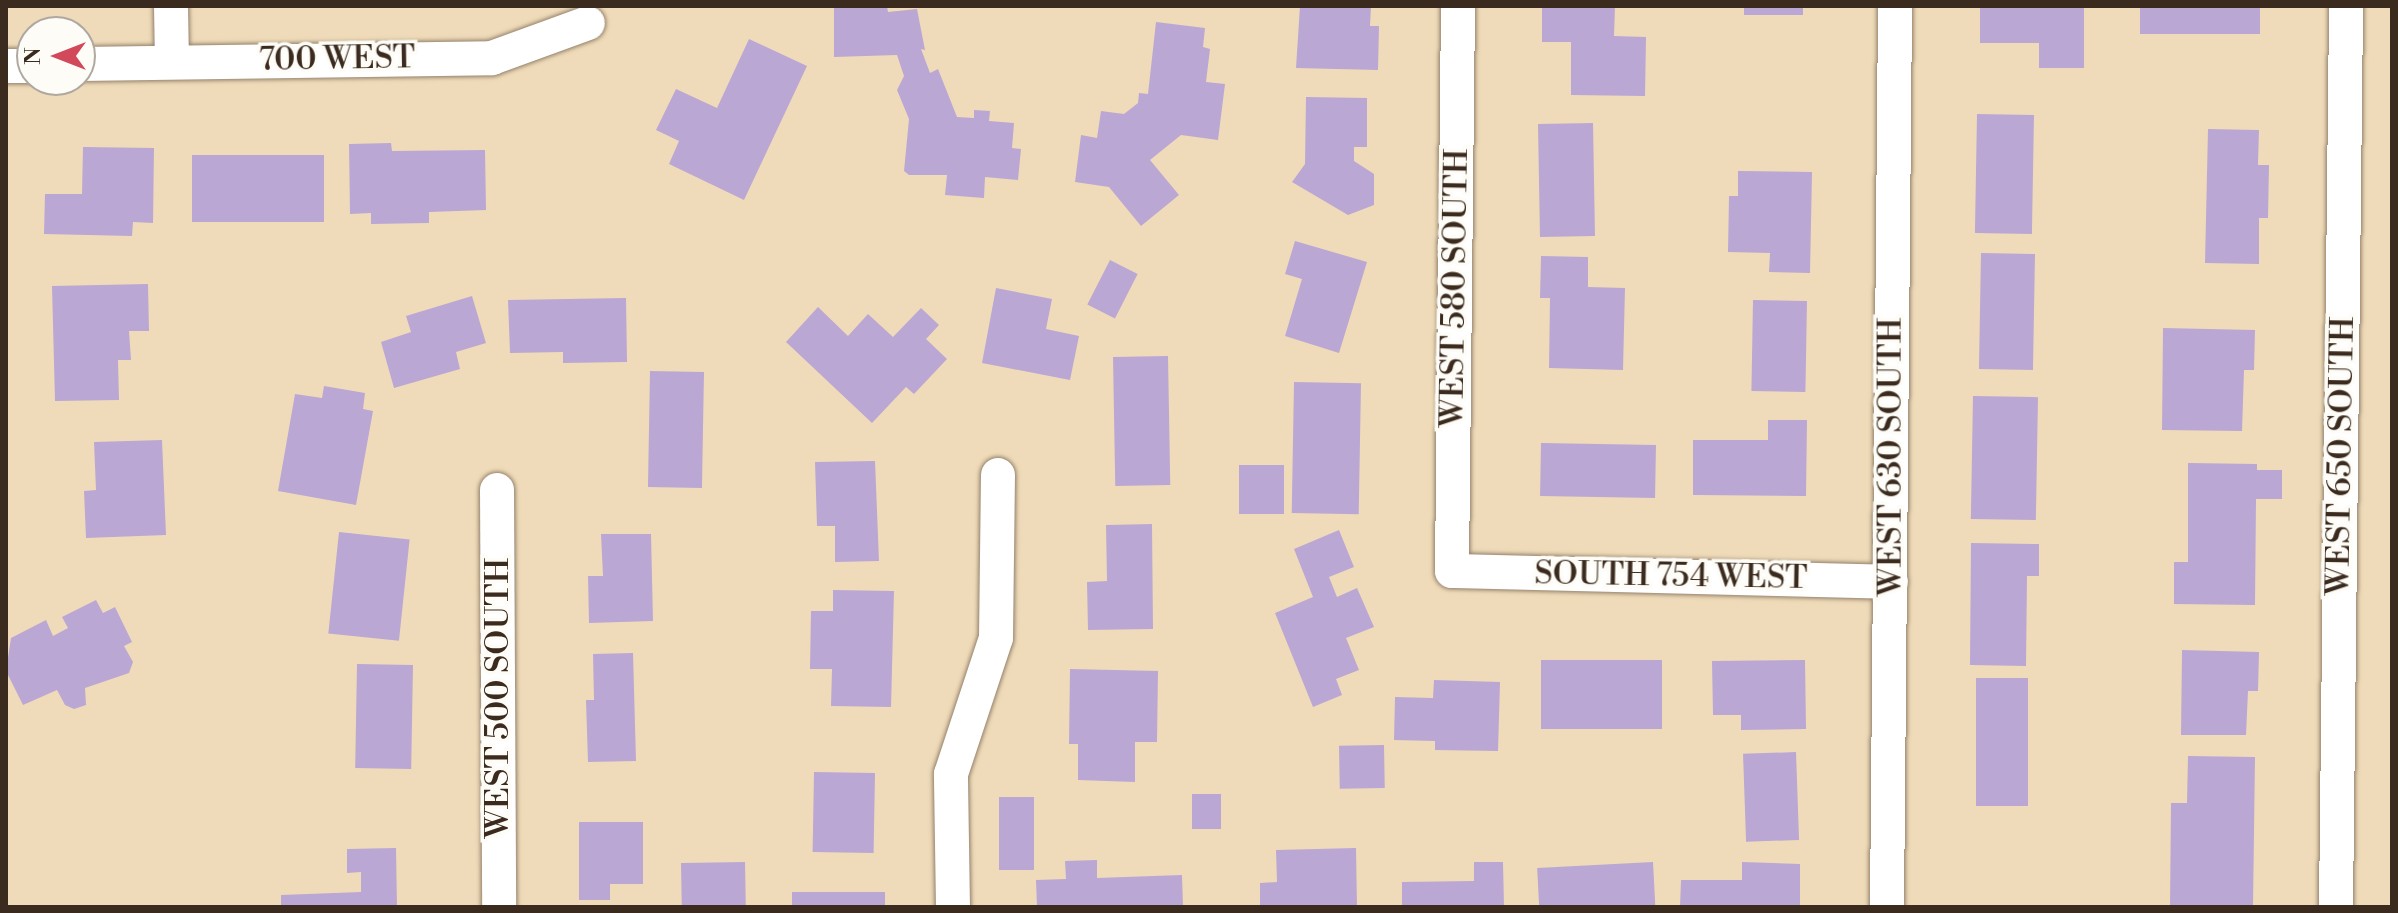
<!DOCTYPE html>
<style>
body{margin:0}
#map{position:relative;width:2398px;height:913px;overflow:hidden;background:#efdbb9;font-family:"Libre Bodoni",serif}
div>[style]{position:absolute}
.building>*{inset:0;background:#baa7d4;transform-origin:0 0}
.roads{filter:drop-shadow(0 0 2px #95826c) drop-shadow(0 0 2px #95826c)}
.minor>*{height:34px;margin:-17px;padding:0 17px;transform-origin:17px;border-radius:17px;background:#fff}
span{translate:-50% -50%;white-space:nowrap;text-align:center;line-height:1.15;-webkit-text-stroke:7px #fdfcf7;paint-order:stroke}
.street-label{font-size:32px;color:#3b2a1e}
.frame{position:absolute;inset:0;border:8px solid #3b2a1e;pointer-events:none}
.north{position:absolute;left:16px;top:16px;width:80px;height:80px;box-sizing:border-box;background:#fdfcf7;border:2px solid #afa8a0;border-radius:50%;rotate:270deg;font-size:22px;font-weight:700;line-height:32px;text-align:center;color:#3b2a1e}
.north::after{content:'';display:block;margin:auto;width:28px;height:36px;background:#d1495b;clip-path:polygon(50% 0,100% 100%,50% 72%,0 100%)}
</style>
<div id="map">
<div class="building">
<i style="clip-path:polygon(834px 6px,887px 6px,888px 12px,917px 9px,925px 50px,921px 49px,930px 73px,938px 69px,957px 117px,974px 118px,974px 110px,990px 111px,989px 121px,1014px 123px,1012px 148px,1021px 149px,1018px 180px,985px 177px,984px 198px,945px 195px,947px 175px,909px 175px,904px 171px,909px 119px,897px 90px,904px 76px,897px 55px,834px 57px)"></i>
<i style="clip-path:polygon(1300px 6px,1371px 6px,1370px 26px,1379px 26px,1378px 70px,1296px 68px)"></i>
<i style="clip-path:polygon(1542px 6px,1615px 6px,1614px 36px,1646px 37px,1645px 96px,1571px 95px,1571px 42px,1542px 42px)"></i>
<i style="left:1744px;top:6px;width:59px;height:9px"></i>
<i style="clip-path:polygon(1980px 6px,2084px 6px,2084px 68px,2039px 68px,2039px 43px,1980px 43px)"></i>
<i style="left:2140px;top:6px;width:120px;height:28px"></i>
<i style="clip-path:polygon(1156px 22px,1205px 28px,1203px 47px,1210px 49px,1206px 82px,1225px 84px,1218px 140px,1181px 135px,1150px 160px,1179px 195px,1141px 226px,1109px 187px,1075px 182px,1081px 135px,1097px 138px,1101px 111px,1124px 114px,1138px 103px,1139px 93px,1148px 94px)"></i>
<i style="clip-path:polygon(749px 39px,807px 66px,744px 200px,669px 164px,679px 141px,656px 130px,676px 89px,717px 108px)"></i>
<i style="clip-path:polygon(1306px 97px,1367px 98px,1367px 147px,1354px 147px,1354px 161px,1374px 174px,1374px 205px,1348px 215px,1292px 182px,1305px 164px)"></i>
<i style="left:1977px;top:114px;width:57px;height:119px;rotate:1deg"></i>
<i style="left:1593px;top:123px;width:113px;height:55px;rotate:89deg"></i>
<i style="clip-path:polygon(2208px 129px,2259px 130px,2258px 165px,2269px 165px,2268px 218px,2259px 218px,2259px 264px,2205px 263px)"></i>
<i style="clip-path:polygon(391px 143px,392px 151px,485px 150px,486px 210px,429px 212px,429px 223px,371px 224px,371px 213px,350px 214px,349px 144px)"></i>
<i style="clip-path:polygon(83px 147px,154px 148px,153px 223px,133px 222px,132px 236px,44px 234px,45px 194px,82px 194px)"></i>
<i style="left:324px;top:155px;width:67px;height:132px;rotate:90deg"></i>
<i style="clip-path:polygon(1738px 171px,1812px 172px,1810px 273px,1769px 272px,1770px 253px,1728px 252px,1729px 196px,1738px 196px)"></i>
<i style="clip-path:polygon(1295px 241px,1367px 262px,1339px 353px,1285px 336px,1302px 279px,1285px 274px)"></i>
<i style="left:1981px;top:253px;width:54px;height:116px;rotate:1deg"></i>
<i style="clip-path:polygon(1541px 256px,1588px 257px,1588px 287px,1625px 288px,1623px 370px,1549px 368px,1550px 298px,1540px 298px)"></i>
<i style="left:1110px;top:260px;width:31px;height:50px;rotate:27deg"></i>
<i style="clip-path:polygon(148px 284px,149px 331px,129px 331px,131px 360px,118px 360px,119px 400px,55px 401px,52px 286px)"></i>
<i style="clip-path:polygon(996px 288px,1052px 299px,1046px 329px,1079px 336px,1070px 380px,982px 363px)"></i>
<i style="clip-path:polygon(472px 296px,486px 343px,456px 352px,460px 369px,394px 388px,381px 342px,411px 332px,406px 316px)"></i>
<i style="clip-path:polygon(626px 298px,627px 362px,563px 363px,563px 352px,510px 353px,508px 300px)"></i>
<i style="left:1753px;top:300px;width:54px;height:91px;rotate:1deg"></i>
<i style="clip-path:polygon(818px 307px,848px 336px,868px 314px,893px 337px,921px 308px,939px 325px,926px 339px,947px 359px,914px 394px,906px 387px,872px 423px,786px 342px)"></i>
<i style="clip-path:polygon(2163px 328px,2255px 330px,2254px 370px,2244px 370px,2242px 431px,2162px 430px)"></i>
<i style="left:1168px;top:356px;width:129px;height:55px;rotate:89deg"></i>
<i style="left:650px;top:371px;width:54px;height:116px;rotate:1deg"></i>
<i style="left:1294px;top:382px;width:67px;height:131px;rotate:1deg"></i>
<i style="clip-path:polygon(324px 386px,365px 393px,363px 409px,373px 411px,356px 505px,278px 491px,295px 394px,322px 398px)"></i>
<i style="left:1973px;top:396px;width:65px;height:123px;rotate:1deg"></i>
<i style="clip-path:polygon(1768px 420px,1807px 420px,1806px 496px,1693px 495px,1693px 440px,1768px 440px)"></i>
<i style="clip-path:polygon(162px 440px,166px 535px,86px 538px,84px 491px,96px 490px,94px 442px)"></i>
<i style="left:1541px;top:443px;width:115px;height:53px;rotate:1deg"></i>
<i style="clip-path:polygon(875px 461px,879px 561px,835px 562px,835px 526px,817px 526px,815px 462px)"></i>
<i style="clip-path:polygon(2188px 463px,2257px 464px,2257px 470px,2282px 470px,2282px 499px,2256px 499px,2255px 605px,2174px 604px,2174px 562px,2188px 562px)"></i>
<i style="left:1284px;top:465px;width:49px;height:45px;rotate:90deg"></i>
<i style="clip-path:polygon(1152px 524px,1153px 629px,1088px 630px,1087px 582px,1107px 581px,1106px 525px)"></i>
<i style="clip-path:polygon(1339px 530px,1354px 567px,1329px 577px,1337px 597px,1357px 588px,1374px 627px,1346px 638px,1359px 670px,1336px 679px,1342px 695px,1313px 707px,1275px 613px,1313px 597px,1294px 549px)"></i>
<i style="left:339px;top:532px;width:71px;height:102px;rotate:6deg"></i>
<i style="clip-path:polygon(601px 534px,651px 534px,653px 621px,589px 623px,588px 576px,603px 576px)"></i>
<i style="clip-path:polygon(1971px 543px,2039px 544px,2039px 576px,2027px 576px,2026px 666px,1970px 665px)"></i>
<i style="clip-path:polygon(833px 590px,894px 591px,891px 707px,831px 706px,832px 669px,810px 669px,811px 611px,833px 611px)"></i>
<i style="clip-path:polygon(96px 600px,103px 613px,115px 607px,132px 642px,124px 646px,133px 662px,129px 673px,85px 688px,86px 705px,74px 709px,65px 705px,57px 690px,23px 705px,6px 671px,11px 638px,46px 620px,53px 636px,68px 628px,62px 617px)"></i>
<i style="clip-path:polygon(2182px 650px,2259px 652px,2258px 691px,2248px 691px,2246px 735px,2181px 735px)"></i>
<i style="clip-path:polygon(633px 653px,636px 761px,588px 762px,586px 700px,594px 700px,593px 654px)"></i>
<i style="left:1541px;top:660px;width:121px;height:69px"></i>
<i style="clip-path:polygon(1805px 660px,1806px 729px,1741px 730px,1741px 715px,1713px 715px,1712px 661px)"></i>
<i style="left:357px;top:664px;width:56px;height:104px;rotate:1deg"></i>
<i style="clip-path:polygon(1070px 669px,1158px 671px,1157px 742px,1135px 742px,1135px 782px,1078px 780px,1078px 744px,1069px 744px)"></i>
<i style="left:1976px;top:678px;width:52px;height:128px"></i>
<i style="clip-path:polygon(1434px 680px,1500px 682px,1498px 751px,1435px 750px,1435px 741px,1394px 740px,1395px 697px,1433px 698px)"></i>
<i style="left:1384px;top:745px;width:43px;height:45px;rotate:89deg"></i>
<i style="left:1796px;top:752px;width:88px;height:53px;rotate:88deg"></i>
<i style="clip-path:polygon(2188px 756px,2255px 757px,2253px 907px,2170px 907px,2171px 803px,2187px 803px)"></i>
<i style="left:814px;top:772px;width:61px;height:80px;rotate:1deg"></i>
<i style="left:1192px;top:794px;width:29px;height:35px"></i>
<i style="left:999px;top:797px;width:35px;height:73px"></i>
<i style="clip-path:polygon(579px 822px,643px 822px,643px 884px,610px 884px,610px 900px,579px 900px)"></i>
<i style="clip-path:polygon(396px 848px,397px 907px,281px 907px,281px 895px,361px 892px,361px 872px,347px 873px,347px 849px)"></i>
<i style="clip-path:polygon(1356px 848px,1357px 907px,1260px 907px,1260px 883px,1277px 882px,1276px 850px)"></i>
<i style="clip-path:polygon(1097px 860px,1097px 878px,1182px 875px,1183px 907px,1037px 907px,1036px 880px,1066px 879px,1065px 861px)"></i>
<i style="left:745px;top:862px;width:45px;height:64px;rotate:89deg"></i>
<i style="clip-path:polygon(1474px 862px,1503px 862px,1504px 907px,1402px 907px,1402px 882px,1474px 881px)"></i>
<i style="left:1653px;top:862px;width:45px;height:116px;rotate:87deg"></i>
<i style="clip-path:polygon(1742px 862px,1800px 864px,1800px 907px,1680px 907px,1681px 880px,1742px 880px)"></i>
<i style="left:885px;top:892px;width:15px;height:93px;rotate:90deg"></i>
</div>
<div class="roads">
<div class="minor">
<i style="left:171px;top:6px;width:55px;rotate:89deg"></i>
<i style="left:1458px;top:6px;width:565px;rotate:90.61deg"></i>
<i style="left:1452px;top:571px;width:439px;rotate:1.4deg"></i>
<i style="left:80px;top:64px;width:412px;rotate:-0.8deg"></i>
<i style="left:492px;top:58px;width:102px;rotate:-20deg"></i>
<i style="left:6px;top:66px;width:26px"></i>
<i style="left:497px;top:490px;width:417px;rotate:89.7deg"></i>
<i style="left:953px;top:907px;width:133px;rotate:-90.9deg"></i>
<i style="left:951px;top:774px;width:143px;rotate:-71.7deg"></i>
<i style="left:996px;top:638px;width:163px;rotate:-89.3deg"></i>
<i style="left:1887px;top:907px;width:901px;rotate:-89.49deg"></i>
<i style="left:2336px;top:907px;width:901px;rotate:-89.36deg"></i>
</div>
</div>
<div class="street-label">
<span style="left:337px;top:59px;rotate:-1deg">700 WEST</span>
<span style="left:1455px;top:288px;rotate:-89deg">WEST 580 SOUTH</span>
<span style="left:2341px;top:456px;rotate:-89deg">WEST 650 SOUTH</span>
<span style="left:1891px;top:457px;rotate:-90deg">WEST 630 SOUTH</span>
<span style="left:1671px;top:576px;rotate:1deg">SOUTH 754 WEST</span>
<span style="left:498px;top:698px;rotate:-90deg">WEST 500 SOUTH</span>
</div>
<div class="frame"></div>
<div class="north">N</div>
</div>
